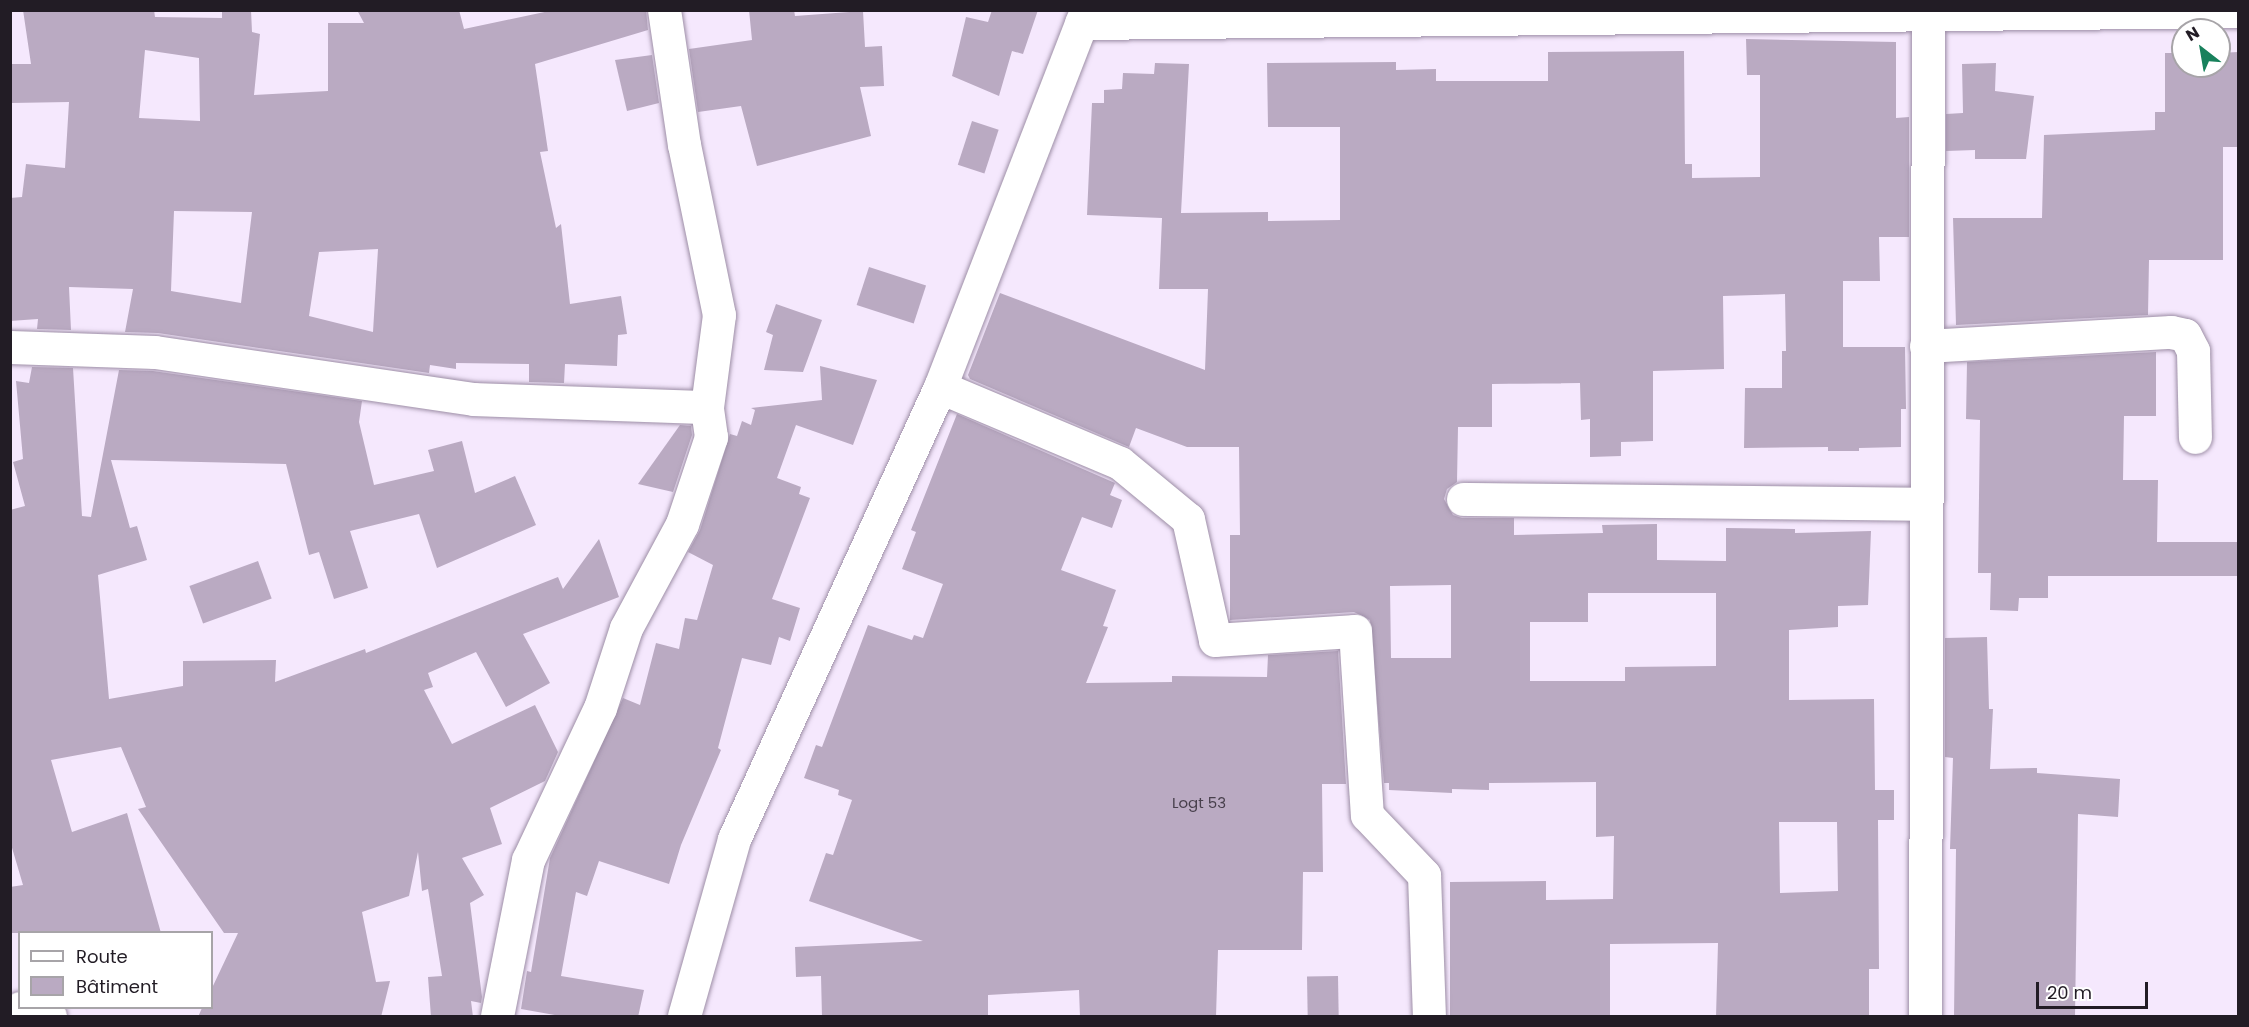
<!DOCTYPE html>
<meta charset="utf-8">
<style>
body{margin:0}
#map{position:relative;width:2249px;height:1027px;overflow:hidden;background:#f5e8fd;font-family:Poppins,sans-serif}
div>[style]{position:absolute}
.building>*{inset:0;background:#baaac2;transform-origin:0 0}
.roads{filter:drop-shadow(0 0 2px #9d8ea6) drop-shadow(0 0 2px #9d8ea6)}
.minor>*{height:33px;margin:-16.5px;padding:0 16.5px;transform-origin:16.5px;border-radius:16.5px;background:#fff}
span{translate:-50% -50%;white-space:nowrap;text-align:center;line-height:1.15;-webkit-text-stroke:4.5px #fff;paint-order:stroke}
.number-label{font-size:15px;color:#48404c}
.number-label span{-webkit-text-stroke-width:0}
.frame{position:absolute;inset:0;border:12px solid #221c25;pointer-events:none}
.legend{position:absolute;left:18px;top:931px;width:195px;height:78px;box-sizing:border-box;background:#fff;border:2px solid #a7a4a8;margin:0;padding:8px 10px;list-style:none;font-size:18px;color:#221c25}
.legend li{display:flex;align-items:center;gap:12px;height:30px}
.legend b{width:30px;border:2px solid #a7a4a8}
.north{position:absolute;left:2171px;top:18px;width:60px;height:60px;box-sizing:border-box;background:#fff;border:2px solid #a7a4a8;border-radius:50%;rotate:329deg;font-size:16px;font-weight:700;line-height:24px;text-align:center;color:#221c25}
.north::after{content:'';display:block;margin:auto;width:21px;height:27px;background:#18815c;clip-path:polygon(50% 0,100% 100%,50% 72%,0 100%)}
.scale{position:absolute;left:2036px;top:982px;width:112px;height:27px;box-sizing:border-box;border:3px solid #221c25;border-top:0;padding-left:8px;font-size:18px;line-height:21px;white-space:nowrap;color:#221c25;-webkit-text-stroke:4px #fff;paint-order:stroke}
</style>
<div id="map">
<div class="building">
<i style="clip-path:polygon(evenodd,23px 10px,154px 10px,155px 17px,222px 18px,222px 10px,251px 10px,252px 32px,260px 34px,254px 95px,328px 91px,328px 23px,364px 23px,357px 10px,459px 10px,464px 29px,554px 10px,646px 10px,648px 30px,535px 64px,548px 151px,540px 152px,556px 228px,561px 224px,570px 304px,621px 296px,627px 334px,618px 335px,617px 366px,565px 364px,564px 383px,529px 382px,529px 364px,456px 363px,456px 369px,430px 365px,429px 373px,158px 333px,125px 332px,133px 289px,69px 287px,71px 330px,37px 329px,38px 319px,10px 321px,10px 198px,22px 197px,26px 164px,65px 168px,69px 102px,11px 103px,10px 64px,31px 64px,23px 10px,145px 50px,199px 58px,200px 121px,139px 118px,145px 50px,23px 10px,174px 211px,252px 212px,241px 303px,171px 291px,174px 211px,23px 10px,378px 249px,373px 332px,309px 316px,319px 252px,378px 249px)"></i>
<i style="clip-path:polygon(749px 10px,794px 10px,795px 16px,863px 11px,865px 47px,882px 46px,884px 86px,860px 87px,871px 136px,757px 166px,741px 106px,698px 112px,689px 49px,752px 40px)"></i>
<i style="clip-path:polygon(992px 10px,1038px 10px,1023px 54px,1012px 51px,999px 96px,952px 76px,966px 17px,988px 22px)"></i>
<i style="clip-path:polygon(evenodd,1746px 39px,1896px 42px,1896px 118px,1909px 117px,1909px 237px,1879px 237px,1880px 281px,1843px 281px,1843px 347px,1905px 347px,1906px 409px,1901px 409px,1901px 447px,1859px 448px,1859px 451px,1828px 451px,1828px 447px,1744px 448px,1745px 388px,1782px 388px,1782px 351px,1786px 351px,1785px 294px,1723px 296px,1724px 369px,1653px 371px,1653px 441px,1621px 442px,1621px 456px,1590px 457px,1590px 419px,1581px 420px,1580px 383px,1492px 384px,1492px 427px,1458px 427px,1457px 482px,1447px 489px,1444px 499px,1453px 515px,1462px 518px,1514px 518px,1514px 535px,1603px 533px,1602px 525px,1657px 524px,1657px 560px,1726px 561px,1726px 528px,1795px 529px,1795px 533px,1871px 531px,1868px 605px,1838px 606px,1838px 627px,1789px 630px,1789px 700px,1874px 699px,1875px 790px,1894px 790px,1894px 820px,1878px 820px,1879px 969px,1869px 969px,1869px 1017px,1716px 1017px,1718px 943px,1610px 944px,1610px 1017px,1450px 1017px,1450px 882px,1546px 881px,1546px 900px,1613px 899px,1614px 836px,1596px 837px,1596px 782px,1489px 783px,1489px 790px,1452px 789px,1452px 793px,1389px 790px,1389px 783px,1384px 783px,1370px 620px,1354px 612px,1230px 620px,1230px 535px,1240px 535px,1239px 447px,1187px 447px,1136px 428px,1129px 447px,970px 379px,968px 375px,1000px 293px,1205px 370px,1208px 289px,1159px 289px,1162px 218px,1087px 215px,1092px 103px,1104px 103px,1104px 90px,1122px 89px,1123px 73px,1154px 74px,1155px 63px,1189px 64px,1181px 213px,1268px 212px,1268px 221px,1340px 220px,1340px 127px,1268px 127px,1267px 63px,1396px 62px,1396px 70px,1436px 69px,1436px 81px,1548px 81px,1548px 52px,1684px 51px,1685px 164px,1692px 164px,1692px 178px,1760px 177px,1760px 75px,1747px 75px,1746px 39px,1451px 585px,1451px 658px,1391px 658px,1390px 586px,1451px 585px,1746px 39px,1588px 593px,1716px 593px,1716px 666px,1625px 667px,1625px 681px,1530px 681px,1530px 622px,1588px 622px,1588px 593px,1746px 39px,1779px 822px,1837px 822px,1838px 891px,1780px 893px,1779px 822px)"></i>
<i style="clip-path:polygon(2238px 52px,2238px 147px,2223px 147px,2223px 260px,2149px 260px,2148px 315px,1956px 325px,1953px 218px,2042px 218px,2044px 135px,2155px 130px,2155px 112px,2165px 112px,2165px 53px,2183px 53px,2183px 66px,2219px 66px,2219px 53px)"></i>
<i style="clip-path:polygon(652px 55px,659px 103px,627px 111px,615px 60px)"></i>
<i style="clip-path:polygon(1996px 63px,1995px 91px,2034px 96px,2026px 159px,1975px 159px,1975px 150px,1946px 151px,1946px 114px,1963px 113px,1962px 64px)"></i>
<i style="left:972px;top:121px;width:28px;height:46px;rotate:18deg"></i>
<i style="left:869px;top:267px;width:60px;height:40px;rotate:18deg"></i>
<i style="clip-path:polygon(776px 304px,822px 320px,803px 372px,764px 370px,773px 335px,766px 332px)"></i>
<i style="clip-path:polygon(2156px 352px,2156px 416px,2124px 416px,2123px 480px,2158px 480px,2157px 542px,2238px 542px,2238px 576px,2048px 576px,2048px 598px,2019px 598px,2018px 611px,1990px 610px,1991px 573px,1978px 573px,1980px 420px,1966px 419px,1967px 362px)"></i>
<i style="clip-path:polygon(820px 366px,877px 380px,853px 445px,796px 425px,777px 478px,801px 487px,799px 494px,810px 498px,772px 599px,800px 608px,790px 641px,779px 637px,771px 665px,742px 658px,718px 748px,721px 750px,681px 845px,669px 884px,599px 861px,587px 896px,576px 892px,561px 976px,644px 990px,638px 1017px,566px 1017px,521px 1009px,527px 971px,531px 972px,550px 858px,623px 698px,640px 705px,656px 643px,679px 649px,685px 618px,697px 620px,713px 565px,688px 552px,700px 530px,730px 434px,737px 436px,742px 421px,751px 425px,755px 410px,751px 408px,822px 400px)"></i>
<i style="clip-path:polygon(32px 367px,73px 368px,82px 516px,91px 517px,119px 370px,153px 371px,362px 401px,359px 422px,374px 485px,434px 471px,428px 450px,462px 441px,475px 493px,515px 476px,536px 525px,437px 568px,419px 514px,350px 531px,368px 588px,334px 599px,319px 552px,309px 555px,286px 464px,111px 460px,130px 528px,137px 526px,147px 560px,98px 575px,109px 699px,183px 686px,183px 661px,276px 660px,275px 682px,365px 649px,366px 653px,558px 577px,563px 589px,599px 539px,619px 597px,523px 634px,550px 683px,506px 707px,476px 652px,428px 673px,433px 687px,424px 690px,452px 744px,535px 705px,558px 752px,545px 781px,490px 808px,502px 844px,462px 858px,484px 895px,470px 903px,482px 997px,481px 1003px,471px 1001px,473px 1017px,431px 1017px,428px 977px,442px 976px,428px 889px,422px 891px,418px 852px,409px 896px,362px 912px,376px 982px,390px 981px,381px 1017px,198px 1017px,202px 1008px,212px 1008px,212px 988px,238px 933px,224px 933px,138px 809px,146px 807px,121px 747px,51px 760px,72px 832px,127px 813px,161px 933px,10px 933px,10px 887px,23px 885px,10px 841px,10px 510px,25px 506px,13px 462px,23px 459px,16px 381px,29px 383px)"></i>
<i style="clip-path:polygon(957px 414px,1115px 483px,1110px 495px,1122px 500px,1112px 528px,1082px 517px,1061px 570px,1116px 590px,1103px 626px,1108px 627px,1086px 683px,1172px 682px,1172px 676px,1267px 677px,1268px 655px,1338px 651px,1346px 784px,1322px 784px,1323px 872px,1303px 872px,1302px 950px,1218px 950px,1216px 1017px,1080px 1017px,1079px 990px,988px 995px,988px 1017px,822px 1017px,821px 976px,796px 977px,795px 947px,923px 941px,809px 901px,826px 853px,833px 855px,852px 800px,838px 795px,839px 790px,804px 778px,816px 745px,822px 747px,868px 625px,912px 640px,914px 635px,923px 638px,943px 584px,902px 569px,916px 532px,911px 530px)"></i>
<i style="clip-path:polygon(680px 425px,691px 426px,692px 435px,673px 492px,638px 484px)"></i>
<i style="left:258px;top:561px;width:40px;height:73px;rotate:70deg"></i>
<i style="clip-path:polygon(1987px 637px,1989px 709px,1993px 709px,1990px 769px,2037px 768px,2037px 773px,2120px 779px,2118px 817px,2078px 814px,2075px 1017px,1954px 1017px,1956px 849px,1950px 849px,1953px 758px,1945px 757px,1945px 638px)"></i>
<i style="left:1338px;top:976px;width:41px;height:31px;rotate:89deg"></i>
</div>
<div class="roads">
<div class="minor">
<i style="left:1081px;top:23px;width:1157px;rotate:-0.59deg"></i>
<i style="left:1926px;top:346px;width:245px;rotate:-3.3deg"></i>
<i style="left:2171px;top:332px;width:14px;rotate:12deg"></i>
<i style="left:2185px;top:335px;width:18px;rotate:63deg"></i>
<i style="left:2193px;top:351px;width:86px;rotate:88.7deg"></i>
<i style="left:10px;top:347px;width:145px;rotate:2deg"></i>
<i style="left:155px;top:352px;width:322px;rotate:8.4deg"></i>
<i style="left:474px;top:399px;width:233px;rotate:2deg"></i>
<i style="left:940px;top:387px;width:195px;rotate:22.9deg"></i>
<i style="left:1120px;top:463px;width:88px;rotate:39.5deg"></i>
<i style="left:1188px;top:519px;width:124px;rotate:77.4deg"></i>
<i style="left:1215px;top:640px;width:140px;rotate:-3.7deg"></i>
<i style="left:1355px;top:631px;width:184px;rotate:86.3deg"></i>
<i style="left:1367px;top:815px;width:83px;rotate:46.5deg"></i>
<i style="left:1424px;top:875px;width:141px;rotate:88deg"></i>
<i style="left:1463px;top:499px;width:463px;rotate:0.6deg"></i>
<i style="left:20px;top:1008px;width:31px;rotate:15deg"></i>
<i style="left:497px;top:1016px;width:159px;rotate:-78.8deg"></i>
<i style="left:528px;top:860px;width:168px;rotate:-64.7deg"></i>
<i style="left:600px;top:708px;width:84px;rotate:-72deg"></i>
<i style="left:626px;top:628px;width:118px;rotate:-61.7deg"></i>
<i style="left:682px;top:524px;width:92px;rotate:-71.6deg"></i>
<i style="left:711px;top:437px;width:30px;rotate:-98deg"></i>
<i style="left:707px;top:407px;width:93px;rotate:-82.6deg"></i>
<i style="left:719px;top:315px;width:174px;rotate:-101.6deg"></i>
<i style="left:684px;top:145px;width:136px;rotate:-98.4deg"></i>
<i style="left:684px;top:1016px;width:184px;rotate:-74.2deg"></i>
<i style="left:734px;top:839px;width:497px;rotate:-65.5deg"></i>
<i style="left:940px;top:387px;width:404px;rotate:-68.8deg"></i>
<i style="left:1925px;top:1016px;width:999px;rotate:-89.83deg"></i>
</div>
</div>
<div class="number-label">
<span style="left:1199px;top:803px">Logt 53</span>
</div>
<div class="frame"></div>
<ul class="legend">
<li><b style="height:8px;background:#fff"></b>Route</li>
<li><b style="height:16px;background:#baaac2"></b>Bâtiment</li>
</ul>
<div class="north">N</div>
<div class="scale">20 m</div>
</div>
